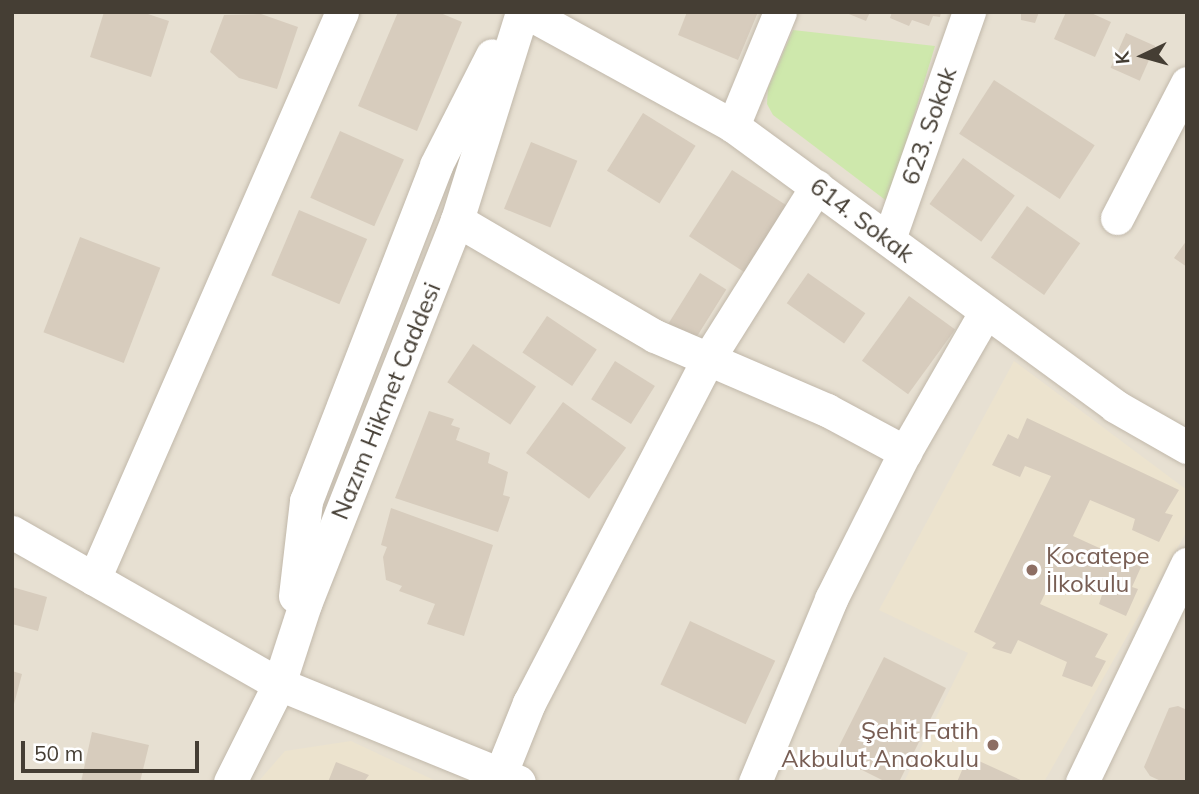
<!DOCTYPE html>
<meta charset="utf-8">
<style>
body{margin:0}
#map{position:relative;width:1199px;height:794px;overflow:hidden;background:#f3eee4;font-family:Mulish,sans-serif}
div>[style]{position:absolute}
.residential>*{inset:0;background:#e7e0d2;transform-origin:0 0}
.education>*{inset:0;background:#ece3ce}
.green>*{inset:0;background:#cee8ac}
.building>*{inset:0;background:#d7ccbd;transform-origin:0 0}
.roads{filter:drop-shadow(0 0 2px #c1b8aa) drop-shadow(0 0 2px #c1b8aa)}
.minor>*{height:33px;margin:-16.5px;padding:0 16.5px;transform-origin:16.5px;border-radius:16.5px;background:#fff}
.dots>*{width:19px;height:19px;translate:-50% -50%;box-sizing:border-box;border:4px solid #fff;border-radius:50%}
span{translate:-50% -50%;white-space:nowrap;text-align:center;line-height:1.15;-webkit-text-stroke:6px #fff;paint-order:stroke}
.street-label{font-size:24px;color:#453e34}
.education-label{font-size:24px;color:#785e54}
.left{translate:0 -50%;text-align:left}
.right{translate:-100% -50%;text-align:right}
.frame{position:absolute;inset:0;border:14px solid #453e34;pointer-events:none}
.north{position:absolute;left:1108px;top:21px;width:70px;height:70px;-webkit-text-stroke:5px #fff;paint-order:stroke;rotate:265deg;font-size:19px;font-weight:700;line-height:28px;text-align:center;color:#453e34}
.north::after{content:'';display:block;margin:auto;width:24px;height:32px;background:#453e34;clip-path:polygon(50% 0,100% 100%,50% 72%,0 100%)}
.scale{position:absolute;left:21px;top:741px;width:178px;height:32px;box-sizing:border-box;border:4px solid #453e34;border-top:0;padding-left:9px;font-size:21px;line-height:24px;white-space:nowrap;color:#453e34;-webkit-text-stroke:5px #fff;paint-order:stroke}
</style>
<div id="map">
<div class="residential">
<i style="left:13px;top:12px;width:1174px;height:770px"></i>
</div>
<div class="education">
<i style="clip-path:polygon(1014px 361px,1187px 490px,1187px 531px,1044px 782px,904px 782px,968px 653px,879px 610px)"></i>
<i style="clip-path:polygon(351px 741px,438px 782px,258px 782px,285px 751px)"></i>
</div>
<div class="green">
<i style="clip-path:polygon(793px 30px,935px 46px,888px 202px,773px 115px,767px 104px,768px 88px)"></i>
</div>
<div class="building">
<i style="clip-path:polygon(104px 12px,142px 12px,169px 21px,151px 77px,90px 57px)"></i>
<i style="clip-path:polygon(398px 12px,438px 12px,462px 22px,417px 131px,358px 106px)"></i>
<i style="clip-path:polygon(687px 12px,758px 12px,738px 60px,678px 35px)"></i>
<i style="clip-path:polygon(844px 12px,870px 12px,866px 21px)"></i>
<i style="clip-path:polygon(892px 12px,941px 12px,940px 17px,933px 16px,929px 26px,912px 20px,909px 26px,890px 18px)"></i>
<i style="clip-path:polygon(1021px 12px,1039px 12px,1035px 23px,1021px 20px)"></i>
<i style="clip-path:polygon(1066px 12px,1089px 12px,1111px 22px,1095px 57px,1054px 39px)"></i>
<i style="clip-path:polygon(261px 14px,298px 27px,277px 89px,239px 78px,210px 52px,224px 15px)"></i>
<i style="left:1126px;top:33px;width:32px;height:38px;rotate:24deg"></i>
<i style="left:994px;top:80px;width:120px;height:64px;rotate:33deg"></i>
<i style="left:643px;top:113px;width:62px;height:68px;rotate:32deg"></i>
<i style="left:340px;top:131px;width:70px;height:73px;rotate:24deg"></i>
<i style="left:531px;top:142px;width:50px;height:72px;rotate:22deg"></i>
<i style="left:963px;top:158px;width:64px;height:57px;rotate:36deg"></i>
<i style="left:732px;top:170px;width:67px;height:79px;rotate:33deg"></i>
<i style="left:1027px;top:206px;width:65px;height:63px;rotate:35deg"></i>
<i style="left:299px;top:210px;width:74px;height:71px;rotate:23deg"></i>
<i style="left:80px;top:237px;width:86px;height:102px;rotate:21deg"></i>
<i style="clip-path:polygon(1187px 240px,1187px 267px,1174px 258px)"></i>
<i style="left:700px;top:273px;width:31px;height:61px;rotate:32deg"></i>
<i style="left:808px;top:273px;width:70px;height:37px;rotate:35deg"></i>
<i style="left:909px;top:296px;width:57px;height:80px;rotate:36deg"></i>
<i style="left:547px;top:316px;width:60px;height:44px;rotate:34deg"></i>
<i style="left:473px;top:344px;width:76px;height:46px;rotate:34deg"></i>
<i style="left:615px;top:361px;width:47px;height:45px;rotate:32deg"></i>
<i style="left:563px;top:402px;width:78px;height:63px;rotate:36deg"></i>
<i style="clip-path:polygon(429px 411px,454px 419px,451px 425px,460px 428px,456px 440px,490px 453px,488px 463px,508px 472px,503px 495px,510px 497px,498px 532px,395px 498px)"></i>
<i style="clip-path:polygon(1027px 418px,1179px 490px,1165px 513px,1173px 515px,1159px 542px,1132px 530px,1135px 519px,1090px 500px,1073px 536px,1141px 567px,1132px 587px,1138px 589px,1126px 616px,1099px 604px,1103px 592px,1055px 573px,1040px 604px,1108px 634px,1095px 657px,1106px 661px,1092px 687px,1062px 676px,1067px 662px,1018px 640px,1011px 654px,992px 648px,996px 643px,974px 632px,1051px 476px,1025px 466px,1020px 477px,992px 465px,1008px 434px,1018px 439px)"></i>
<i style="clip-path:polygon(391px 508px,493px 545px,464px 636px,427px 624px,435px 604px,399px 591px,402px 586px,386px 580px,383px 557px,387px 547px,381px 545px)"></i>
<i style="clip-path:polygon(12px 587px,47px 597px,38px 631px,12px 624px)"></i>
<i style="left:690px;top:621px;width:94px;height:70px;rotate:25deg"></i>
<i style="clip-path:polygon(884px 657px,946px 688px,899px 782px,886px 782px,834px 756px)"></i>
<i style="clip-path:polygon(12px 671px,22px 674px,13px 708px,12px 708px)"></i>
<i style="clip-path:polygon(1178px 706px,1187px 710px,1187px 782px,1163px 782px,1150px 776px,1144px 767px,1169px 708px)"></i>
<i style="clip-path:polygon(92px 732px,149px 745px,140px 782px,81px 782px)"></i>
<i style="clip-path:polygon(968px 756px,1025px 782px,957px 782px)"></i>
<i style="clip-path:polygon(336px 762px,369px 775px,364px 782px,328px 782px)"></i>
</div>
<div class="roads">
<div class="minor">
<i style="left:526px;top:12px;width:236px;rotate:28.8deg"></i>
<i style="left:733px;top:126px;width:474px;rotate:36.2deg"></i>
<i style="left:1115px;top:406px;width:83px;rotate:29.7deg"></i>
<i style="left:733px;top:126px;width:123px;rotate:-67.6deg"></i>
<i style="left:1117px;top:218px;width:152px;rotate:-62.6deg"></i>
<i style="left:457px;top:220px;width:229px;rotate:30.4deg"></i>
<i style="left:655px;top:336px;width:187px;rotate:23.3deg"></i>
<i style="left:827px;top:410px;width:89px;rotate:28.3deg"></i>
<i style="left:889px;top:239px;width:241px;rotate:-70.6deg"></i>
<i style="left:12px;top:532px;width:307px;rotate:29.7deg"></i>
<i style="left:279px;top:684px;width:259px;rotate:22.2deg"></i>
<i style="left:94px;top:579px;width:619px;rotate:-66.38deg"></i>
<i style="left:295px;top:596px;width:96px;rotate:-83.4deg"></i>
<i style="left:306px;top:501px;width:360px;rotate:-68.8deg"></i>
<i style="left:436px;top:165px;width:123px;rotate:-63deg"></i>
<i style="left:500px;top:775px;width:78px;rotate:-68.1deg"></i>
<i style="left:529px;top:703px;width:388px;rotate:-62.5deg"></i>
<i style="left:708px;top:359px;width:204px;rotate:-57.8deg"></i>
<i style="left:230px;top:782px;width:110px;rotate:-63.4deg"></i>
<i style="left:279px;top:684px;width:84px;rotate:-72deg"></i>
<i style="left:305px;top:604px;width:413px;rotate:-68.4deg"></i>
<i style="left:457px;top:220px;width:218px;rotate:-72.6deg"></i>
<i style="left:755px;top:782px;width:198px;rotate:-67.4deg"></i>
<i style="left:831px;top:599px;width:165px;rotate:-63.3deg"></i>
<i style="left:905px;top:452px;width:160px;rotate:-60.1deg"></i>
<i style="left:1082px;top:782px;width:242px;rotate:-64.3deg"></i>
</div>
</div>
<div class="dots">
<i style="left:1032px;top:570px;background:#8d6e63"></i>
<i style="left:993px;top:745px;background:#8d6e63"></i>
</div>
<div class="street-label">
<span style="left:929px;top:126px;rotate:-71deg">623. Sokak</span>
<span style="left:862px;top:220px;rotate:37deg">614. Sokak</span>
<span style="left:386px;top:401px;rotate:-68deg">Nazım Hikmet Caddesi</span>
</div>
<div class="education-label">
<span class="left" style="left:1046px;top:570px">Kocatepe<br>İlkokulu</span>
<span class="right" style="left:979px;top:745px">Şehit Fatih<br>Akbulut Anaokulu</span>
</div>
<div class="frame"></div>
<div class="north">K</div>
<div class="scale">50 m</div>
</div>
